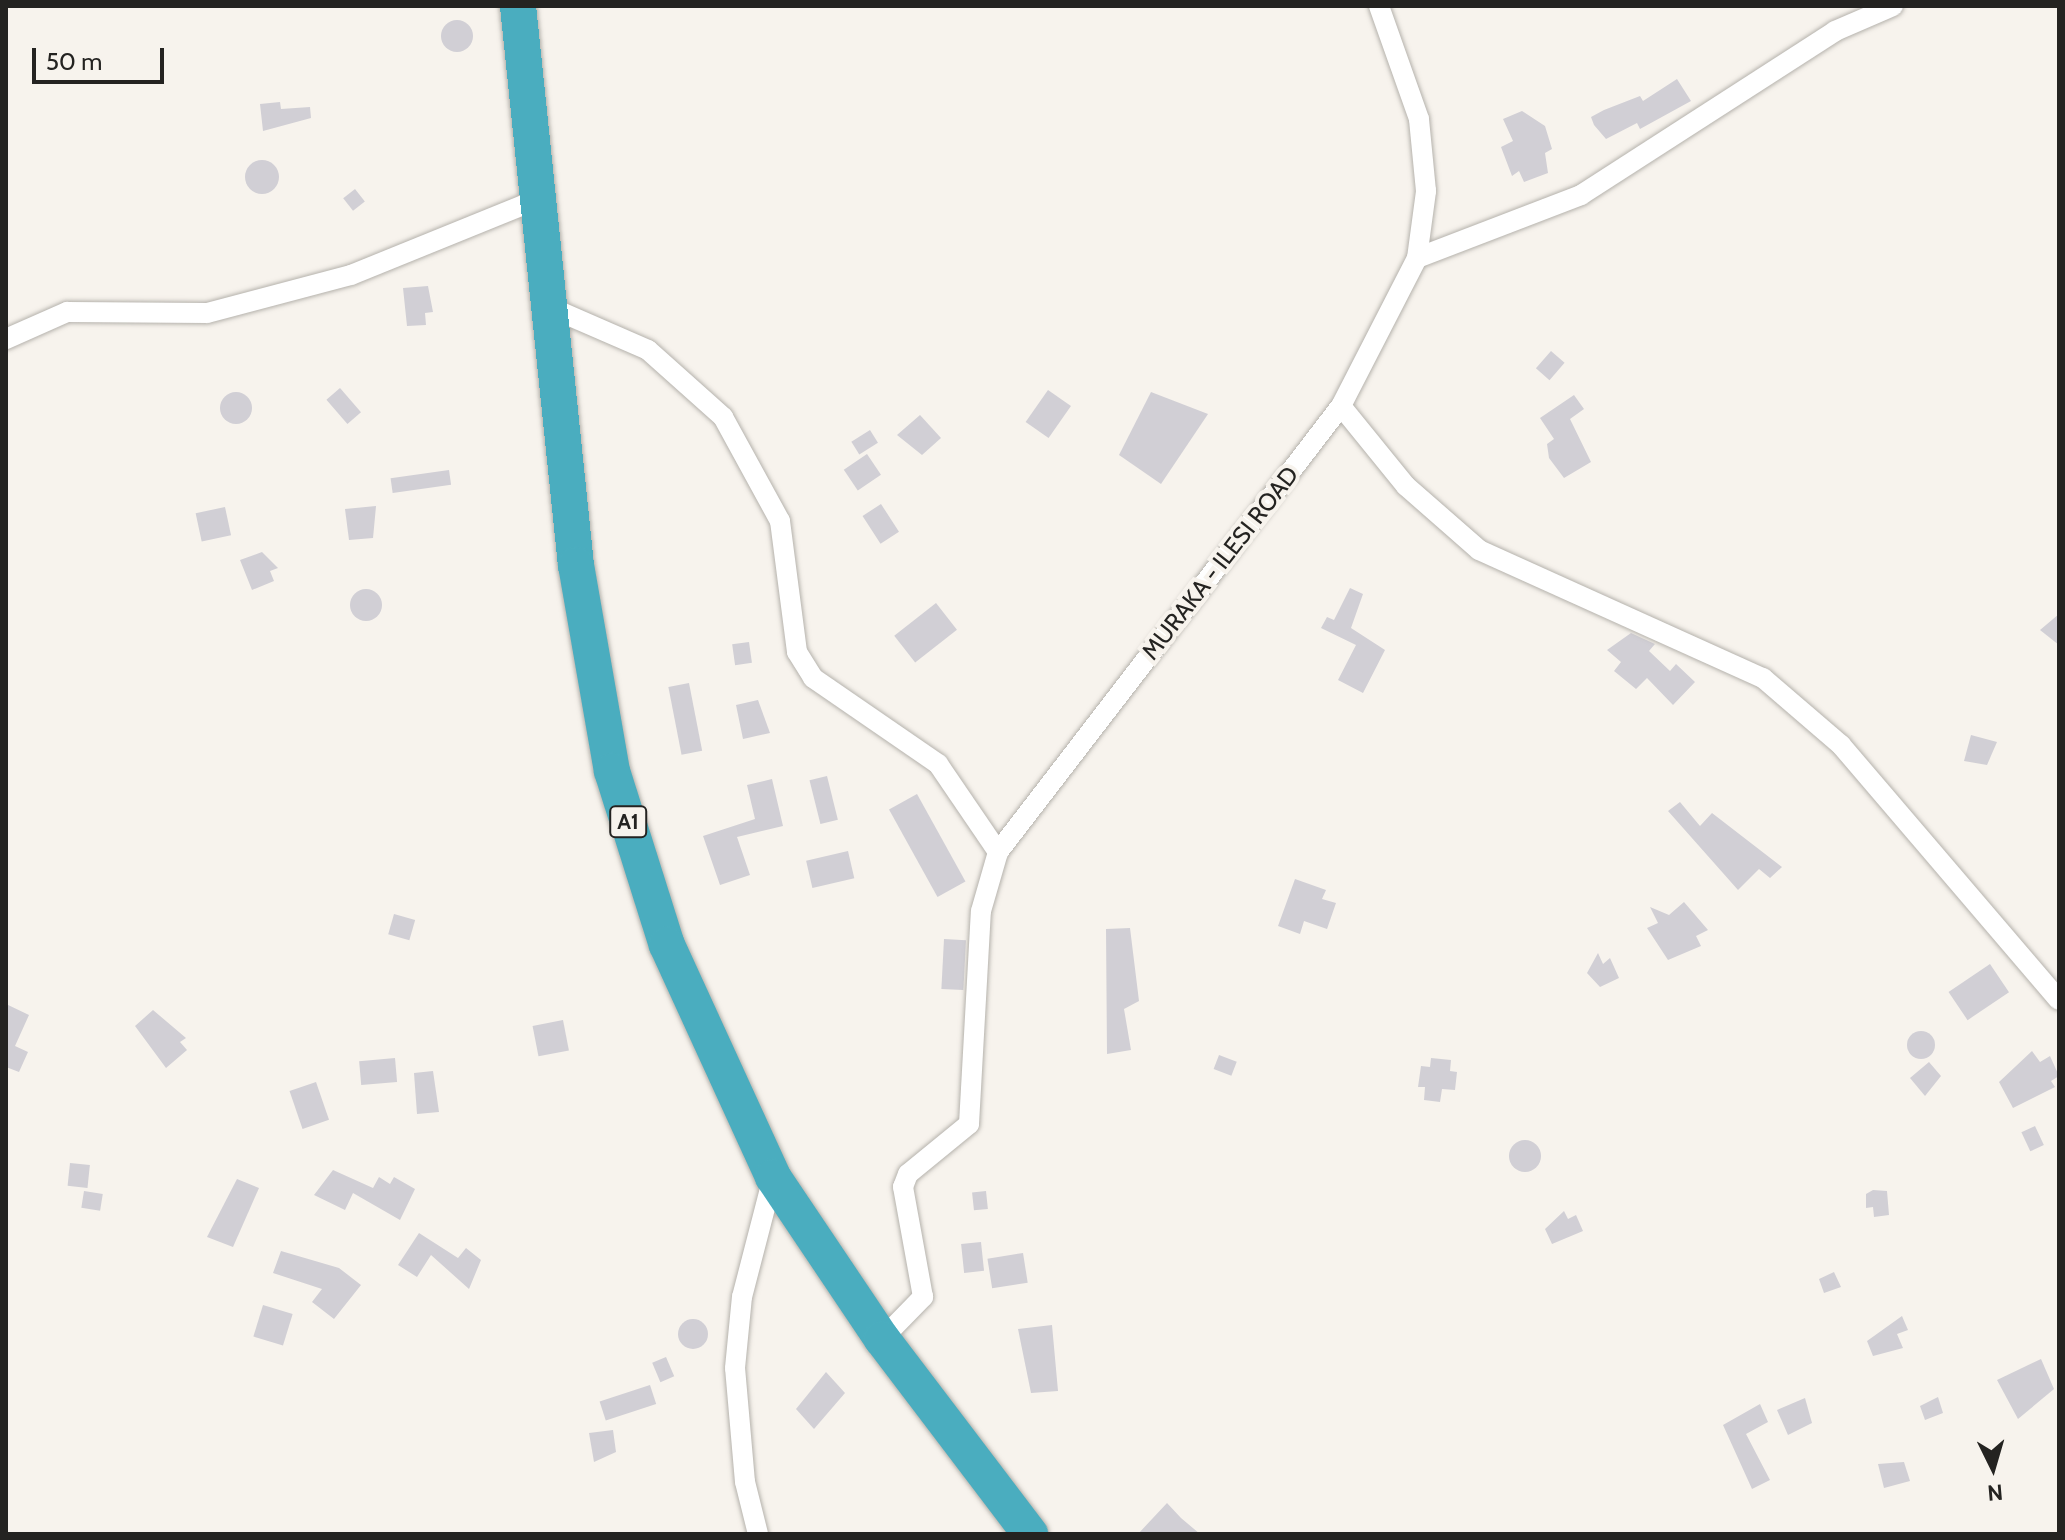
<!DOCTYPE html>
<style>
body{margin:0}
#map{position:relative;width:2065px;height:1540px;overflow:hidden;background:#f7f3ed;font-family:Cabin,sans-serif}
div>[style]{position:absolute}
.building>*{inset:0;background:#d1cfd5;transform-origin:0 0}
.round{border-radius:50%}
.roads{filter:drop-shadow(0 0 2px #b5b2ac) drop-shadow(0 0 2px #b5b2ac)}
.street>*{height:20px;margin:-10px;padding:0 10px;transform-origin:10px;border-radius:10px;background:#fff}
.highway>*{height:36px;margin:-18px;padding:0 18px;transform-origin:18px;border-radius:18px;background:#4aadbf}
span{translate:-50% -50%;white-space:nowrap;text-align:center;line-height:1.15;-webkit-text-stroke:8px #f7f3ed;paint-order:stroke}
.shield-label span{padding:2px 6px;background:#f7f3ed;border:2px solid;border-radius:6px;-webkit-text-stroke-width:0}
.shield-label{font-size:22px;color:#242321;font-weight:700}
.street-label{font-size:24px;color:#242321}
.frame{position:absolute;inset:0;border:8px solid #242321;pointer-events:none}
.north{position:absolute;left:1953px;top:1428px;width:80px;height:80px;-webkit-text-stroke:6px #f7f3ed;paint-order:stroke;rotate:175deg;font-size:22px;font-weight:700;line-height:32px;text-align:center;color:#242321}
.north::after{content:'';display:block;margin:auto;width:28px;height:36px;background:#242321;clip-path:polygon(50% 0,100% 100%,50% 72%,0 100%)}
.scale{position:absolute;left:32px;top:48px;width:132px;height:36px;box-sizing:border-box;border:4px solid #242321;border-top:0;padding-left:10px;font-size:24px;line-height:28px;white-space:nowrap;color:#242321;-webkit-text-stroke:6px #f7f3ed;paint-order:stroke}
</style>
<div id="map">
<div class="building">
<i class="round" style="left:441px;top:20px;width:32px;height:32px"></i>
<i style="clip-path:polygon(1677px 79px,1691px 101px,1640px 129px,1637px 123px,1606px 139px,1594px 125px,1591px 117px,1604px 110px,1640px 96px,1643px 101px)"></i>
<i style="clip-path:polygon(280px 102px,281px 109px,310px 107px,311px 118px,263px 131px,260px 104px)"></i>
<i style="clip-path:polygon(1522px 111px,1545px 126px,1552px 149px,1545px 153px,1548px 173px,1524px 182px,1519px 171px,1512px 176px,1501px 147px,1513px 141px,1503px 119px)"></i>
<i class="round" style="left:245px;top:160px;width:34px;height:34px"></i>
<i style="left:355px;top:189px;width:16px;height:15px;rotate:52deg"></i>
<i style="clip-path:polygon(428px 286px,433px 312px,425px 313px,426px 325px,407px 326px,403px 288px)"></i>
<i style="left:1551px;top:351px;width:18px;height:23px;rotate:41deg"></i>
<i style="left:340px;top:388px;width:32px;height:18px;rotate:49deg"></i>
<i style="left:1048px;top:390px;width:28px;height:39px;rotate:35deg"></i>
<i style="clip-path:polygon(1151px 392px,1208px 414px,1161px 484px,1119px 455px)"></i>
<i class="round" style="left:220px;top:392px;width:32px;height:32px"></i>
<i style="clip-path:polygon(1574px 395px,1584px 409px,1570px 419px,1591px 462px,1564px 478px,1549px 458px,1547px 444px,1554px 439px,1540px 418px)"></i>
<i style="clip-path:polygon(920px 415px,941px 438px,922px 455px,897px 435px)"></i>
<i style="left:870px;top:430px;width:15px;height:22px;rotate:58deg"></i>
<i style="left:867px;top:454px;width:25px;height:28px;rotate:56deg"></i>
<i style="left:449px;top:470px;width:15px;height:59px;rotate:82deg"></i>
<i style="left:881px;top:504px;width:33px;height:22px;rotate:57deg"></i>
<i style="clip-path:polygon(376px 506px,373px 538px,349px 540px,345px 509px)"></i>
<i style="left:225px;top:507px;width:29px;height:30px;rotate:78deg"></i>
<i style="clip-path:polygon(262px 552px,278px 568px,270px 571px,274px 581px,252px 590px,240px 560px)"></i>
<i style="clip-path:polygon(1350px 588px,1363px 594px,1351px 628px,1385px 650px,1363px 693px,1338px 680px,1356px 645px,1321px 628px,1327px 617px,1334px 620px)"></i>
<i class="round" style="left:350px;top:589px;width:32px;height:32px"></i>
<i style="left:936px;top:603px;width:34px;height:53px;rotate:52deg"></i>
<i style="clip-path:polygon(2059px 614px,2059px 645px,2040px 630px)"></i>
<i style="clip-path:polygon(1631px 633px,1655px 644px,1649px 651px,1670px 671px,1676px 664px,1695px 682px,1673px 705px,1647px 678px,1636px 689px,1614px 671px,1621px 662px,1607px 650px)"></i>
<i style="left:749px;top:642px;width:21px;height:17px;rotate:82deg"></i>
<i style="left:689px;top:683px;width:69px;height:21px;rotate:79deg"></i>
<i style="clip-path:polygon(758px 700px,770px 733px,743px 739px,736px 705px)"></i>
<i style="clip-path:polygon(1971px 735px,1997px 742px,1987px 765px,1964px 761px)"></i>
<i style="left:827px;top:776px;width:45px;height:18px;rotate:76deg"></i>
<i style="clip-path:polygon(772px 779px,783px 826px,737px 837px,750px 875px,720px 885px,703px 836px,755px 819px,747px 785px)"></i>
<i style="left:917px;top:794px;width:100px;height:32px;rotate:61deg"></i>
<i style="clip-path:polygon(1680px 802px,1700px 826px,1712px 813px,1782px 867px,1770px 878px,1759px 869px,1738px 890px,1668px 811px)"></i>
<i style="left:848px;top:851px;width:28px;height:43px;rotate:77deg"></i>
<i style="clip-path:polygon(1295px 879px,1326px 890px,1322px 899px,1336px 903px,1327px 929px,1304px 921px,1300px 934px,1278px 926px)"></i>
<i style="clip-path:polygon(1684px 902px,1708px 930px,1696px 936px,1701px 946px,1668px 960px,1647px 928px,1658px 923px,1650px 907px,1669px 915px)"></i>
<i style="left:394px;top:914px;width:22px;height:21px;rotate:16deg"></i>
<i style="clip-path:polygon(1130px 928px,1139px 1001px,1124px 1009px,1131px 1050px,1107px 1054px,1106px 929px)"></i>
<i style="left:944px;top:939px;width:22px;height:50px;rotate:3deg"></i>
<i style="clip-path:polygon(1598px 953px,1603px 964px,1610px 958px,1619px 978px,1600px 987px,1587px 973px)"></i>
<i style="left:1990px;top:964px;width:34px;height:50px;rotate:56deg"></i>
<i style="clip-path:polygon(6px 1004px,29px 1015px,15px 1046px,28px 1052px,19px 1072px,6px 1067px)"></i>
<i style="clip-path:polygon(153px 1010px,186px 1038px,180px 1042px,187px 1050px,166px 1068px,135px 1026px)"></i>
<i style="left:563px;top:1020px;width:31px;height:31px;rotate:79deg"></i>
<i class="round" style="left:1907px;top:1031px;width:28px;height:28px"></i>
<i style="clip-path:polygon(2032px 1051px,2040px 1062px,2050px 1056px,2059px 1076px,2051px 1081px,2055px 1087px,2013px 1108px,1999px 1082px)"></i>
<i style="left:1219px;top:1055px;width:19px;height:15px;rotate:21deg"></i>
<i style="left:395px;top:1058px;width:24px;height:36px;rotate:85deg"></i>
<i style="clip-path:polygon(1431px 1058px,1451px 1060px,1450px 1071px,1457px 1072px,1455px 1090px,1442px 1089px,1440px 1102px,1424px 1100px,1425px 1087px,1418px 1087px,1421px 1066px,1430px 1067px)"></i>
<i style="clip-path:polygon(1929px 1062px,1941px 1076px,1925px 1096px,1910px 1078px)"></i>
<i style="clip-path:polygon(433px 1071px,439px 1112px,417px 1114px,414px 1073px)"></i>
<i style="left:316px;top:1082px;width:40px;height:28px;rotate:71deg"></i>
<i style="left:2035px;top:1126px;width:21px;height:15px;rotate:65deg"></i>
<i class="round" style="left:1509px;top:1140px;width:32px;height:32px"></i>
<i style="left:70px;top:1163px;width:20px;height:23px;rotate:6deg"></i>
<i style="clip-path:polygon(333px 1170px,373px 1188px,379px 1177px,390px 1184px,394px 1177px,415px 1189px,400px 1220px,353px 1193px,345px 1210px,314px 1195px)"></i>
<i style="clip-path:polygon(237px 1179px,259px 1188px,233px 1247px,207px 1237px)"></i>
<i style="clip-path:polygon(1873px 1190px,1887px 1191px,1889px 1215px,1874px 1217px,1873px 1207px,1866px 1208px,1866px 1194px)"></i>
<i style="left:84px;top:1191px;width:19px;height:17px;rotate:9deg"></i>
<i style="left:986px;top:1191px;width:18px;height:14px;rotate:84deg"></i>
<i style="clip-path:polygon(1564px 1211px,1568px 1219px,1576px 1215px,1583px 1231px,1552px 1244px,1545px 1229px)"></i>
<i style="clip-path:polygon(419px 1233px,458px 1258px,466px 1248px,481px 1260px,469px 1289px,431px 1255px,417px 1277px,398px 1265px)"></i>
<i style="left:981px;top:1242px;width:29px;height:20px;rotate:84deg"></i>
<i style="clip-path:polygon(281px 1251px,339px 1268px,361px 1285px,334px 1319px,312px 1302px,322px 1289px,273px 1273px)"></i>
<i style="left:1023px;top:1253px;width:30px;height:36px;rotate:81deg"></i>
<i style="clip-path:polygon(1834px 1272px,1841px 1287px,1824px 1293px,1819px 1279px)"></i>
<i style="left:263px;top:1305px;width:31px;height:33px;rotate:17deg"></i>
<i style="clip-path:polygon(1902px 1316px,1908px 1330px,1897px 1334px,1903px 1348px,1873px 1356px,1867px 1341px)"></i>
<i class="round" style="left:678px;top:1319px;width:30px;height:30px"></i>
<i style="clip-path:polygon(1052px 1325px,1058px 1391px,1031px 1393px,1018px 1329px)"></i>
<i style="left:666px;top:1357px;width:21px;height:15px;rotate:67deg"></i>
<i style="clip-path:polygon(2041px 1359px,2054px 1389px,2018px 1419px,1997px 1380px)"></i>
<i style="clip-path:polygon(826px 1372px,845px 1393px,814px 1429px,796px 1409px)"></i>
<i style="left:650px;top:1385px;width:20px;height:53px;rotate:72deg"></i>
<i style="clip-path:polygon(1938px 1397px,1943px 1413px,1925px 1420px,1920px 1406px)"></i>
<i style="clip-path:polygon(1805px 1398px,1812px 1423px,1788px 1435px,1777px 1410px)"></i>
<i style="clip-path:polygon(1760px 1404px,1768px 1422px,1746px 1434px,1770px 1480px,1752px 1489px,1723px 1425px)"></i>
<i style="clip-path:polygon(613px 1430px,616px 1452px,594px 1462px,589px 1433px)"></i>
<i style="clip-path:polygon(1904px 1462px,1910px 1481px,1884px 1488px,1878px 1464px)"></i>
<i style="clip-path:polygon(1167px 1503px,1181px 1518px,1200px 1534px,1138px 1534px)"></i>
</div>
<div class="roads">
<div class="street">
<i style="left:1417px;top:258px;width:176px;rotate:-21deg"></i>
<i style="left:1581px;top:195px;width:302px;rotate:-32.8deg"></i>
<i style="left:1835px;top:31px;width:63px;rotate:-23.3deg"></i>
<i style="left:547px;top:306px;width:110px;rotate:23.5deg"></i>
<i style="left:648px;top:350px;width:101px;rotate:41.8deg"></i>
<i style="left:723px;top:417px;width:119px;rotate:61.3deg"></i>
<i style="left:780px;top:521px;width:132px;rotate:82.6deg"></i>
<i style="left:797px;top:652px;width:31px;rotate:58deg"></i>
<i style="left:813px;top:678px;width:152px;rotate:34.5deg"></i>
<i style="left:938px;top:764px;width:107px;rotate:55.7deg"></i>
<i style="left:6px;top:339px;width:67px;rotate:-23.9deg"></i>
<i style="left:67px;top:312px;width:140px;rotate:0.4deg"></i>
<i style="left:207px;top:313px;width:149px;rotate:-14.8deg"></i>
<i style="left:351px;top:275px;width:200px;rotate:-22.1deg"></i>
<i style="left:1341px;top:406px;width:103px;rotate:50.9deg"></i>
<i style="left:1406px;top:486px;width:97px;rotate:41.2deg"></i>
<i style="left:1479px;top:550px;width:312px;rotate:24.3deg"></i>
<i style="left:1763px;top:678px;width:103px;rotate:40.7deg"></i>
<i style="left:1841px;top:745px;width:335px;rotate:49.5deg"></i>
<i style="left:882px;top:1339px;width:59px;rotate:-45.7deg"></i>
<i style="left:923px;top:1297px;width:112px;rotate:-100.3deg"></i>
<i style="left:903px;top:1187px;width:14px;rotate:-69deg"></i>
<i style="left:908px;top:1174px;width:79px;rotate:-39.3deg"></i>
<i style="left:969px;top:1124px;width:213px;rotate:-86.8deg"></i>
<i style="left:981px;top:911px;width:61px;rotate:-73.9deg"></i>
<i style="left:998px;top:852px;width:563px;rotate:-52.44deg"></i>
<i style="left:1341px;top:406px;width:166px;rotate:-62.8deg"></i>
<i style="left:1417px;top:258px;width:68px;rotate:-82.3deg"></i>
<i style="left:1426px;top:191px;width:72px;rotate:-95.6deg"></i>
<i style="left:1419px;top:119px;width:120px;rotate:-109.5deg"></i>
<i style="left:758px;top:1534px;width:54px;rotate:-104deg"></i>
<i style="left:745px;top:1482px;width:114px;rotate:-95deg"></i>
<i style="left:735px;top:1368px;width:71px;rotate:-84.4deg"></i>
<i style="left:742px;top:1297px;width:124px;rotate:-75.5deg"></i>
</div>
<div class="highway">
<i style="left:518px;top:6px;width:562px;rotate:84.08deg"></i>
<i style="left:576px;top:565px;width:209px;rotate:80.1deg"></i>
<i style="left:612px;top:771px;width:182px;rotate:72.5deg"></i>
<i style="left:667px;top:945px;width:255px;rotate:65.4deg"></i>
<i style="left:773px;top:1177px;width:195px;rotate:56.1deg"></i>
<i style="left:882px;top:1339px;width:245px;rotate:52.8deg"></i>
</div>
</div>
<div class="shield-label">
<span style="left:628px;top:822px">A1</span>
</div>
<div class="street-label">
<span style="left:1220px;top:563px;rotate:-52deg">MURAKA - ILESI ROAD</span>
</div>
<div class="frame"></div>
<div class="north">N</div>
<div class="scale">50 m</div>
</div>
